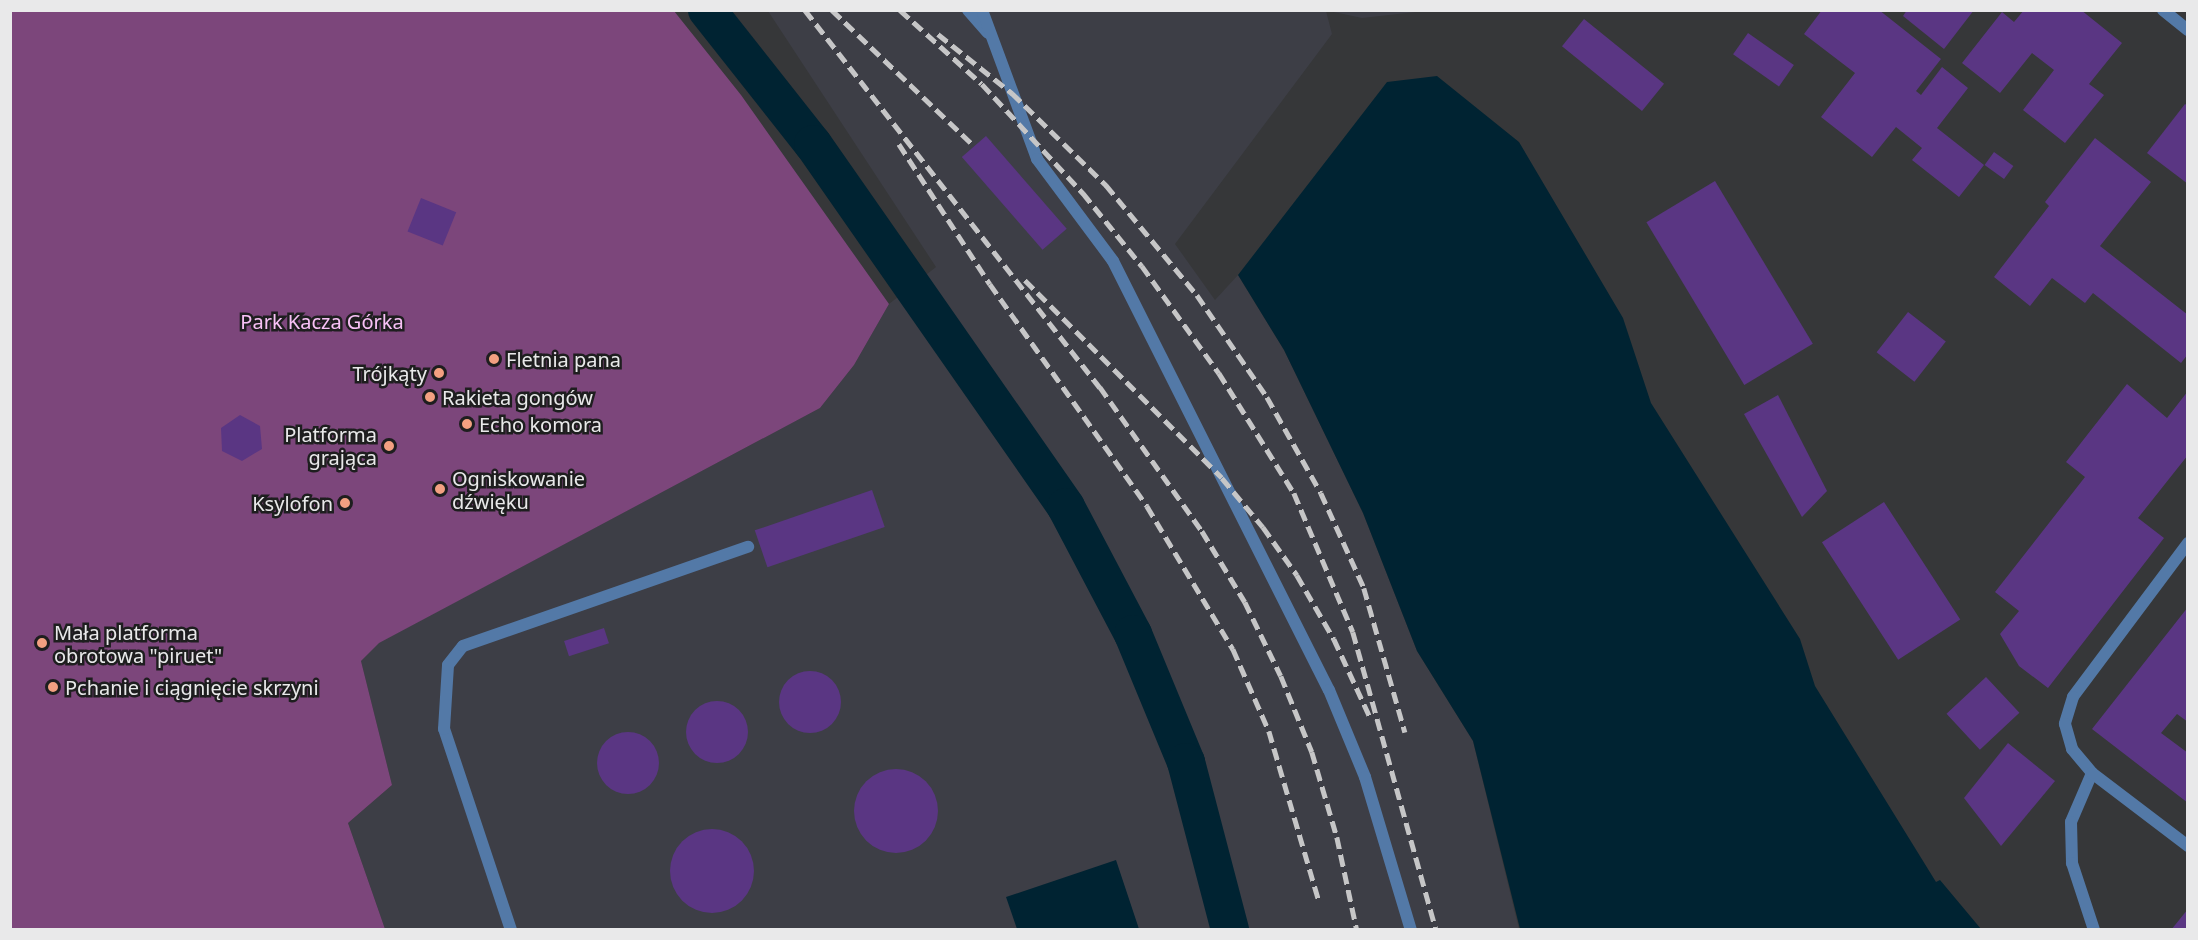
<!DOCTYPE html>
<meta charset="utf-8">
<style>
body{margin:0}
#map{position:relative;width:2198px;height:940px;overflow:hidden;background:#363739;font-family:"Noto Sans",sans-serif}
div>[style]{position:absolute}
.built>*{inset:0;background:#3d3e46}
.green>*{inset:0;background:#7c467b}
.water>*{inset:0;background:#002332}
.canal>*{height:38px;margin:-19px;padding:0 19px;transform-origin:19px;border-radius:19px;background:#002332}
.building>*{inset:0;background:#5a3683;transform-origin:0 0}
.round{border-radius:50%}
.service>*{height:12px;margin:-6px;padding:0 6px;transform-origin:6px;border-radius:6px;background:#5379a7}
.pedestrian>*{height:12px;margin:-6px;padding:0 6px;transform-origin:6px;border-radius:6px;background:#5379a7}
.minor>*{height:12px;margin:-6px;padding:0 6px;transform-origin:6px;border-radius:6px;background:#5379a7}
.tertiary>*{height:12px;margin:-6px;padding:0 6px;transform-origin:6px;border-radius:6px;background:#5379a7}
.rail>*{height:4.5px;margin-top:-2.25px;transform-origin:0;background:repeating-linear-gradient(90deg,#c6c6c7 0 12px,transparent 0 18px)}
.dots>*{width:16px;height:16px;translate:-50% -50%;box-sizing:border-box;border:3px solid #1e1e1f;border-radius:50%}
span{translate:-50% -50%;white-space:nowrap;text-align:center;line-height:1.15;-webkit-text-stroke:5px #1e1e1f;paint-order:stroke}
.park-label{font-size:20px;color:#f8c1f6}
.poi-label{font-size:20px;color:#e9e9ea}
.left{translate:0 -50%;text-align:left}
.right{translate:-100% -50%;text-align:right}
.frame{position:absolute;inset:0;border:12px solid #e9e9ea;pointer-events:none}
</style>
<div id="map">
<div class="built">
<i style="clip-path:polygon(768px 11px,1326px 11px,1332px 34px,1175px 244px,1215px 300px,1238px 275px,1284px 350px,1363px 513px,1417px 651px,1473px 741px,1519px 929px,385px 929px,348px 823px,392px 785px,361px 661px,378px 643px,820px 408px,854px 365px,889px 304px,936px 267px)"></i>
<i style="clip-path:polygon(1329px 11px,1425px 11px,1362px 18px)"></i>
</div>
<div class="green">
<i style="clip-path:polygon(11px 11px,674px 11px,741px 95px,889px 304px,854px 365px,820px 408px,379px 643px,361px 661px,392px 785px,348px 823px,385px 929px,11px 929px)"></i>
</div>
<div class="water">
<i style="clip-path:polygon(1437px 76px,1519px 142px,1623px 318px,1651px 403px,1800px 639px,1815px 686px,1936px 882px,1940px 880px,1981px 929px,1520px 929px,1473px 741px,1417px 651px,1363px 513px,1284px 350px,1238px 275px,1387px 82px)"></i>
<i style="clip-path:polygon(1116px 860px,1139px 929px,1017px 929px,1006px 897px)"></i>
</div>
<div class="canal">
<i style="left:707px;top:10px;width:171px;rotate:51.7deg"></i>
<i style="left:813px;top:144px;width:442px;rotate:55.1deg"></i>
<i style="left:1066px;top:507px;width:144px;rotate:62.2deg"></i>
<i style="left:1133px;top:634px;width:139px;rotate:67.5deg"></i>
<i style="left:1186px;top:762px;width:174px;rotate:75.3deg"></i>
</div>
<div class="building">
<i style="clip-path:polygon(1822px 10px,1879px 10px,1941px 59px,1916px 91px,1921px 95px,1942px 67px,1968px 88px,1937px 128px,1984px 165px,1959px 197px,1912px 160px,1922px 148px,1896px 127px,1872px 157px,1821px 117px,1855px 73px,1804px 34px)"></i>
<i style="clip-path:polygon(1907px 10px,1974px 10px,1944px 49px,1903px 16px)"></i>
<i style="clip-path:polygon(2024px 10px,2081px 10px,2122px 43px,2089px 84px,2104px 95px,2065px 143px,2023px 110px,2054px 70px,2032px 53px,2000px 93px,1962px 63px,2002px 12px,2014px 22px)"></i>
<i style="left:1584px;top:19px;width:103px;height:35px;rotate:39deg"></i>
<i style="left:1748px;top:33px;width:56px;height:26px;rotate:35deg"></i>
<i style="clip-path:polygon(2185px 104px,2188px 106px,2188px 184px,2147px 153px)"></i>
<i style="left:986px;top:136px;width:123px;height:32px;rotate:49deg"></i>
<i style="clip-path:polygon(2095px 138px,2151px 182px,2100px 246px,2188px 315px,2188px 354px,2181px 363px,2093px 293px,2085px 303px,2052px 278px,2030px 306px,1994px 277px,2049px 206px,2045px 202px)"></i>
<i style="left:1994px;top:152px;width:24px;height:16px;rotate:36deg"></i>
<i style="left:1715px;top:181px;width:190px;height:80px;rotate:59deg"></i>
<i style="left:421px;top:198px;width:38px;height:36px;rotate:22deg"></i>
<i style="left:1908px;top:312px;width:48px;height:51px;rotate:38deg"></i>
<i style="clip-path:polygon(2127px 384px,2167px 418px,2188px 391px,2188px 455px,2138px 518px,2164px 538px,2048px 688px,2019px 666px,2000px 634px,2019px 611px,1995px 592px,2085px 477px,2066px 462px)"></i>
<i style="clip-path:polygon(1778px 395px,1827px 491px,1802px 517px,1744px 414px)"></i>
<i style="clip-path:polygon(240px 415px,260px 426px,262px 449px,242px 461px,222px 451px,221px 428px)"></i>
<i style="left:872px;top:490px;width:39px;height:124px;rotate:71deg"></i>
<i style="left:1884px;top:502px;width:140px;height:74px;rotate:57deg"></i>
<i style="clip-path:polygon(2188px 607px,2188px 722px,2177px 714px,2161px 733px,2188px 753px,2188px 803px,2092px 729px)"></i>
<i style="left:604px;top:628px;width:16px;height:42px;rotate:72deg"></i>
<i class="round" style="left:779px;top:671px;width:62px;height:62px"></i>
<i style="left:1986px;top:677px;width:49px;height:54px;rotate:47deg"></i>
<i class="round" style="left:686px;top:701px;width:62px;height:62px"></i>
<i class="round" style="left:597px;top:732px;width:62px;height:62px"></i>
<i style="clip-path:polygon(2008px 743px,2055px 781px,2001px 846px,1964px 798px)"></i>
<i class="round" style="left:854px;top:769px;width:84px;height:84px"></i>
<i class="round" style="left:670px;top:829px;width:84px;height:84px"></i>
<i style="clip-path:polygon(2188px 909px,2188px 930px,2171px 930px)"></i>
</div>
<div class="service">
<i style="left:968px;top:10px;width:30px;rotate:49deg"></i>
<i style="left:982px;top:10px;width:159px;rotate:69.7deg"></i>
<i style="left:1037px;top:159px;width:127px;rotate:53.3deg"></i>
<i style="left:1113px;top:261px;width:480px;rotate:63.3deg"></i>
<i style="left:1329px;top:690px;width:94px;rotate:67.5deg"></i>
<i style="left:1365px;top:777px;width:160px;rotate:73.3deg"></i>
<i style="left:511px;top:930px;width:212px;rotate:-108.4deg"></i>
<i style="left:444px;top:729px;width:64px;rotate:-86.4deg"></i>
<i style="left:448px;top:665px;width:24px;rotate:-52deg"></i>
<i style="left:463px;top:646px;width:302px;rotate:-19.2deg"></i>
</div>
<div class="pedestrian">
<i style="left:2092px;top:773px;width:53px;rotate:113.2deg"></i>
<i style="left:2071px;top:822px;width:41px;rotate:88.6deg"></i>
<i style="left:2072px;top:863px;width:71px;rotate:71.8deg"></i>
</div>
<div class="minor">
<i style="left:2188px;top:543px;width:192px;rotate:126.8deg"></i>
<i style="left:2073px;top:697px;width:28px;rotate:107deg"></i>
<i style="left:2065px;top:724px;width:26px;rotate:74deg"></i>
<i style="left:2072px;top:749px;width:31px;rotate:50deg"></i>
<i style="left:2092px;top:773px;width:121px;rotate:37.2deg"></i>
</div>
<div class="tertiary">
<i style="left:2163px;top:10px;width:32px;rotate:39deg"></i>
</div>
<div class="rail">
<i style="left:805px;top:10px;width:479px;rotate:52deg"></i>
<i style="left:1100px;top:387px;width:176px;rotate:54.7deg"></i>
<i style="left:1202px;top:531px;width:83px;rotate:58.8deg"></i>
<i style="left:1245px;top:602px;width:82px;rotate:64.1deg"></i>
<i style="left:1281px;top:676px;width:82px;rotate:67.8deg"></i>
<i style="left:1312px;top:752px;width:89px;rotate:73.6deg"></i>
<i style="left:1337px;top:837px;width:95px;rotate:77.9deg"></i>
<i style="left:832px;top:10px;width:194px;rotate:43.7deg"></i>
<i style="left:900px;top:10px;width:110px;rotate:42.1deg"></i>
<i style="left:982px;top:84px;width:149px;rotate:47.2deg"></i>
<i style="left:1083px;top:193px;width:94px;rotate:51.1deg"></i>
<i style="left:1142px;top:266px;width:132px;rotate:54.3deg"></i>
<i style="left:1219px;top:373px;width:142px;rotate:58deg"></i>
<i style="left:1294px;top:493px;width:151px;rotate:67deg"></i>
<i style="left:1353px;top:632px;width:309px;rotate:74.4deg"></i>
<i style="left:938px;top:34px;width:95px;rotate:38.6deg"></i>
<i style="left:1012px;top:93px;width:132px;rotate:44.4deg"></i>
<i style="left:1106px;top:185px;width:143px;rotate:50.4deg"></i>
<i style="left:1197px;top:295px;width:124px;rotate:55.5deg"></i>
<i style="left:1267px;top:397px;width:110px;rotate:60.6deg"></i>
<i style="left:1321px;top:493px;width:104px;rotate:65.6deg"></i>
<i style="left:1364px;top:588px;width:150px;rotate:74.1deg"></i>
<i style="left:899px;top:144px;width:167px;rotate:57deg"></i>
<i style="left:990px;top:284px;width:272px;rotate:54.7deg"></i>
<i style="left:1147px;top:506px;width:167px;rotate:59deg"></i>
<i style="left:1233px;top:649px;width:90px;rotate:66.3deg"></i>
<i style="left:1269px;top:731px;width:177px;rotate:73.6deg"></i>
<i style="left:1025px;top:280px;width:279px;rotate:45.1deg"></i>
<i style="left:1222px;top:478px;width:64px;rotate:50.1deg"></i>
<i style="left:1263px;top:527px;width:59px;rotate:54.7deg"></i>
<i style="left:1297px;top:575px;width:74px;rotate:60deg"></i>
<i style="left:1334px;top:639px;width:88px;rotate:65.2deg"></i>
</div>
<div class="dots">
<i style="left:494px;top:359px;background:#f3a081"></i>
<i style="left:439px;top:373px;background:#f3a081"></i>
<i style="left:430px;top:397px;background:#f3a081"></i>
<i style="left:467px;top:424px;background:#f3a081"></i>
<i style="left:389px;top:446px;background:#f3a081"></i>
<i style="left:440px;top:489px;background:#f3a081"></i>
<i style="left:345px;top:503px;background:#f3a081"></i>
<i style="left:42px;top:643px;background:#f3a081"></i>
<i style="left:53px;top:687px;background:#f3a081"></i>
</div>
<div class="park-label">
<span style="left:322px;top:321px">Park Kacza Górka</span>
</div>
<div class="poi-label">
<span class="left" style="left:506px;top:359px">Fletnia pana</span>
<span class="right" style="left:427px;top:373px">Trójkąty</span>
<span class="left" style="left:442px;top:397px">Rakieta gongów</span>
<span class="left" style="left:479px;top:424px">Echo komora</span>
<span class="right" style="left:377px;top:446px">Platforma<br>grająca</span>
<span class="left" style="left:452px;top:490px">Ogniskowanie<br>dźwięku</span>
<span class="right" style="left:333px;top:503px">Ksylofon</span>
<span class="left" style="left:54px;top:644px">Mała platforma<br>obrotowa "piruet"</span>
<span class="left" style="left:65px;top:687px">Pchanie i ciągnięcie skrzyni</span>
</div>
<div class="frame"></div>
</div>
